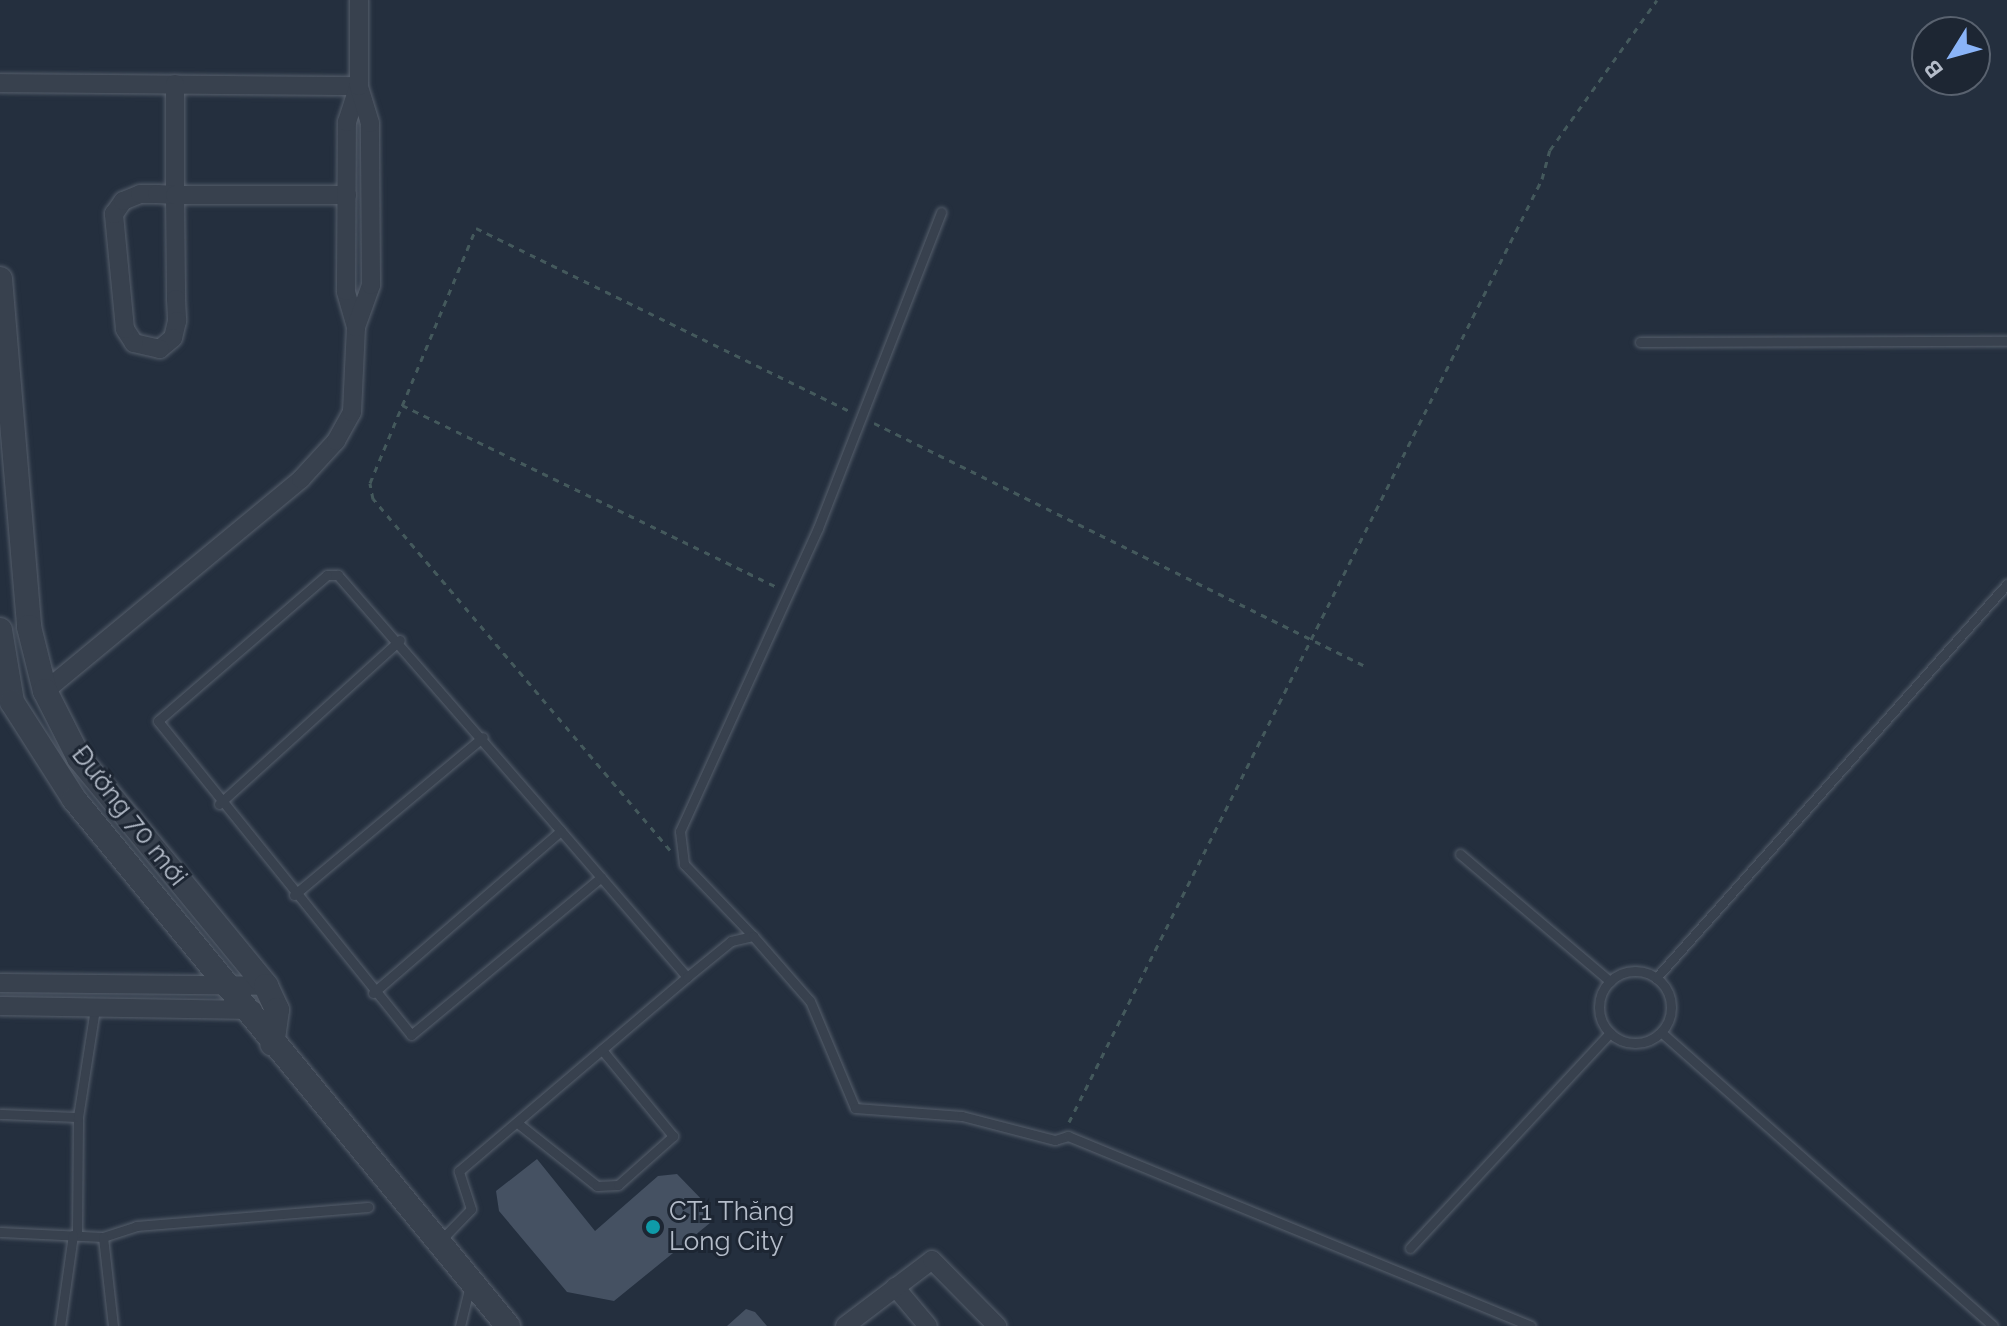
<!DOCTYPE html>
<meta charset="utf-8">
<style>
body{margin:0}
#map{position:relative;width:2007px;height:1326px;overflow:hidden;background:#242f3e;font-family:Raleway,sans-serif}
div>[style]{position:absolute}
.building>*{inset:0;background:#455162}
.path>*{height:3px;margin-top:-1.5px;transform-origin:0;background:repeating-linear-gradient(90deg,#44595c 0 6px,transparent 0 12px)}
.roads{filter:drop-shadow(0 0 2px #565f6c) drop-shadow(0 0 2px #565f6c)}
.service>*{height:9px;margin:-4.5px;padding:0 4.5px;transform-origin:4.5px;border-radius:4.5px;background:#38414e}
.service>.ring{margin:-4.5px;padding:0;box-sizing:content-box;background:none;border:9px solid #38414e;border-radius:50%}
.minor>*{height:18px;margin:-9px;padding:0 9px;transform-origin:9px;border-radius:9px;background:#38414e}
.tertiary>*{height:24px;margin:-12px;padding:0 12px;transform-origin:12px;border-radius:12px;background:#38414e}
.dots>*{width:22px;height:22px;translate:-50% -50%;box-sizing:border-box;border:4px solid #1d2633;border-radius:50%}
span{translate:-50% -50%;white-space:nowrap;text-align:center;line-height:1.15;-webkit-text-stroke:6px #1d2633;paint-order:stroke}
.street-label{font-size:26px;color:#b4bcc9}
.poi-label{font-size:26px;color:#b4bcc9}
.left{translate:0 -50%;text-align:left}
.north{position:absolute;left:1911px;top:16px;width:80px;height:80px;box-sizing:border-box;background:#1d2633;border:2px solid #59626f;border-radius:50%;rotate:233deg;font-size:22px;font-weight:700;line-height:32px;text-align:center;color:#b4bcc9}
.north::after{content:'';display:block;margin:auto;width:28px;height:36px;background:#8ab4f8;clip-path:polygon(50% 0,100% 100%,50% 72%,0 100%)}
</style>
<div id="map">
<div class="building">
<i style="clip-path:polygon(537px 1159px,595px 1231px,658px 1176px,677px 1174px,709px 1207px,710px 1223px,614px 1301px,567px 1292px,499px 1211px,496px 1191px)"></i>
<i style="clip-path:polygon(746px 1309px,755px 1312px,767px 1326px,727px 1326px)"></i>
</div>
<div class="path">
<i style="left:402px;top:405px;width:416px;rotate:25.9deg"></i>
<i style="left:874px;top:423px;width:546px;rotate:26.33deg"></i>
<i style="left:670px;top:850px;width:460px;rotate:-130.2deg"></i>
<i style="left:373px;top:499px;width:16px;rotate:-101deg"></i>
<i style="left:370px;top:483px;width:276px;rotate:-67.4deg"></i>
<i style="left:476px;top:228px;width:415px;rotate:26.1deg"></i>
<i style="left:1069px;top:1122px;width:1055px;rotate:-63.36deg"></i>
<i style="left:1542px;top:179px;width:30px;rotate:-75deg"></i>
<i style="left:1550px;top:150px;width:184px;rotate:-54.5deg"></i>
</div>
<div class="roads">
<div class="service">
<i style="left:1640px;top:342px;width:367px;rotate:-0.2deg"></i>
<i style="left:219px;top:804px;width:244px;rotate:-42.2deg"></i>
<i style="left:561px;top:831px;width:340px;rotate:-131.1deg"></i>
<i style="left:338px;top:575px;width:11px;rotate:180deg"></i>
<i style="left:327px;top:575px;width:223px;rotate:139.2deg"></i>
<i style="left:158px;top:721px;width:403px;rotate:51.1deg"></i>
<i style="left:411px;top:1035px;width:247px;rotate:-39.7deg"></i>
<i style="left:1460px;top:854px;width:197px;rotate:40.3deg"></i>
<i style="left:294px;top:895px;width:246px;rotate:-39.9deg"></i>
<i style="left:753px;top:936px;width:100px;rotate:-133.8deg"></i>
<i style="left:684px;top:864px;width:33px;rotate:-97deg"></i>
<i style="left:680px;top:831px;width:333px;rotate:-65.5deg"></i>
<i style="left:818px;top:528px;width:339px;rotate:-68.7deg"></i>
<i class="ring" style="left:1599px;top:971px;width:63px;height:63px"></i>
<i style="left:1656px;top:978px;width:528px;rotate:-48.3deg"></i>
<i style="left:373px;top:993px;width:248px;rotate:-40.8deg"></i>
<i style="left:561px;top:831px;width:193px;rotate:49.2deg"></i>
<i style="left:1661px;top:1032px;width:443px;rotate:41.5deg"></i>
<i style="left:0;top:1114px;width:78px;rotate:2.2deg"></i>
<i style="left:520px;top:1125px;width:98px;rotate:38.4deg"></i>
<i style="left:597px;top:1186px;width:21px;rotate:-3deg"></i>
<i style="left:618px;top:1185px;width:74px;rotate:-41.7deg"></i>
<i style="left:673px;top:1136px;width:112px;rotate:-129.5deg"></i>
<i style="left:0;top:1232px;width:103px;rotate:2.8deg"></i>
<i style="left:77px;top:1233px;width:116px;rotate:-89.5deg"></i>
<i style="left:78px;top:1117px;width:110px;rotate:-81.1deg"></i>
<i style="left:103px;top:1237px;width:35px;rotate:-18deg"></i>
<i style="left:136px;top:1226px;width:233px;rotate:-4.7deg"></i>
<i style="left:103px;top:1237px;width:90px;rotate:83.6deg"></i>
<i style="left:441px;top:1240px;width:43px;rotate:-45.9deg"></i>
<i style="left:471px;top:1209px;width:40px;rotate:-108deg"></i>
<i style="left:459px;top:1171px;width:299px;rotate:-40.4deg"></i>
<i style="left:687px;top:977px;width:57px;rotate:-39.3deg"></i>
<i style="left:731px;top:941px;width:23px;rotate:-13deg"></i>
<i style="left:753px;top:936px;width:86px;rotate:48.8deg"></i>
<i style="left:810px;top:1001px;width:116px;rotate:67.2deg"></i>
<i style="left:855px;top:1108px;width:107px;rotate:4.3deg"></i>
<i style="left:962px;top:1116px;width:96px;rotate:14.5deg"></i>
<i style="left:1055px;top:1140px;width:14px;rotate:-17deg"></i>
<i style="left:1068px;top:1136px;width:500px;rotate:22.31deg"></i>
<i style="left:1410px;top:1248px;width:294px;rotate:-47.1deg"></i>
<i style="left:60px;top:1326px;width:92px;rotate:-81.9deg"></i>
<i style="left:460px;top:1326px;width:42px;rotate:-76.3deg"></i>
</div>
<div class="minor">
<i style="left:0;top:83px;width:359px;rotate:0.5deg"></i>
<i style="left:175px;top:84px;width:111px;rotate:90deg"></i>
<i style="left:175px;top:195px;width:104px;rotate:89.4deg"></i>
<i style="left:176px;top:299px;width:22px;rotate:87deg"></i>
<i style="left:177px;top:321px;width:17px;rotate:103deg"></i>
<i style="left:173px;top:338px;width:17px;rotate:140deg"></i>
<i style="left:160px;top:349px;width:27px;rotate:-167deg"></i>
<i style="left:134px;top:343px;width:17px;rotate:-123deg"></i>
<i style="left:125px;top:329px;width:116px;rotate:-95.5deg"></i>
<i style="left:114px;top:214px;width:16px;rotate:-55deg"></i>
<i style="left:123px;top:201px;width:18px;rotate:-22deg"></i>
<i style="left:140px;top:194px;width:17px"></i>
<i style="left:157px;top:194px;width:18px;rotate:3deg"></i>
<i style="left:175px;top:195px;width:172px"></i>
<i style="left:356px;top:327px;width:37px;rotate:-106deg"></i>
<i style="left:346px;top:291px;width:169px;rotate:-89.7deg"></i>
<i style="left:347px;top:122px;width:38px;rotate:-72deg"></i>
<i style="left:45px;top:691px;width:332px;rotate:-39.6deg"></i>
<i style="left:301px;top:479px;width:52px;rotate:-47.4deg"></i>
<i style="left:336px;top:441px;width:33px;rotate:-61deg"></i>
<i style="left:352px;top:412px;width:85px;rotate:-87.3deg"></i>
<i style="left:356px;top:327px;width:45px;rotate:-70.3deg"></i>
<i style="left:371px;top:285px;width:162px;rotate:-90.4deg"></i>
<i style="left:370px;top:123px;width:39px;rotate:-107deg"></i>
<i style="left:359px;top:86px;width:86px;rotate:-90deg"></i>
<i style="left:0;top:983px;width:266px;rotate:0.6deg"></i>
<i style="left:0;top:1006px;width:253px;rotate:0.9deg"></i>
<i style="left:895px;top:1287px;width:51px;rotate:49.8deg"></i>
<i style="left:845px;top:1326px;width:109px;rotate:-37.2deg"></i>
<i style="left:932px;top:1260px;width:93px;rotate:45.4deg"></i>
</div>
<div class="tertiary">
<i style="left:0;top:279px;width:349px;rotate:85.2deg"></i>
<i style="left:29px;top:627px;width:66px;rotate:76deg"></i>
<i style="left:45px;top:691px;width:75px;rotate:63.1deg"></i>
<i style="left:79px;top:758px;width:295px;rotate:50.6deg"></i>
<i style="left:266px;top:986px;width:26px;rotate:65deg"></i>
<i style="left:277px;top:1010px;width:34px;rotate:98deg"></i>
<i style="left:0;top:630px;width:73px;rotate:80.5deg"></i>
<i style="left:12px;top:702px;width:115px;rotate:57.4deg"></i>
<i style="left:74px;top:799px;width:683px;rotate:50.53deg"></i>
</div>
</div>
<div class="dots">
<i style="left:653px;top:1227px;background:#0f9aa8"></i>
</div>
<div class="street-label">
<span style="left:129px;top:816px;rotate:52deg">Đường 70 mới</span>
</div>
<div class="poi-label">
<span class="left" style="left:669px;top:1227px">CT1 Thăng<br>Long City</span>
</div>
<div class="north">B</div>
</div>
